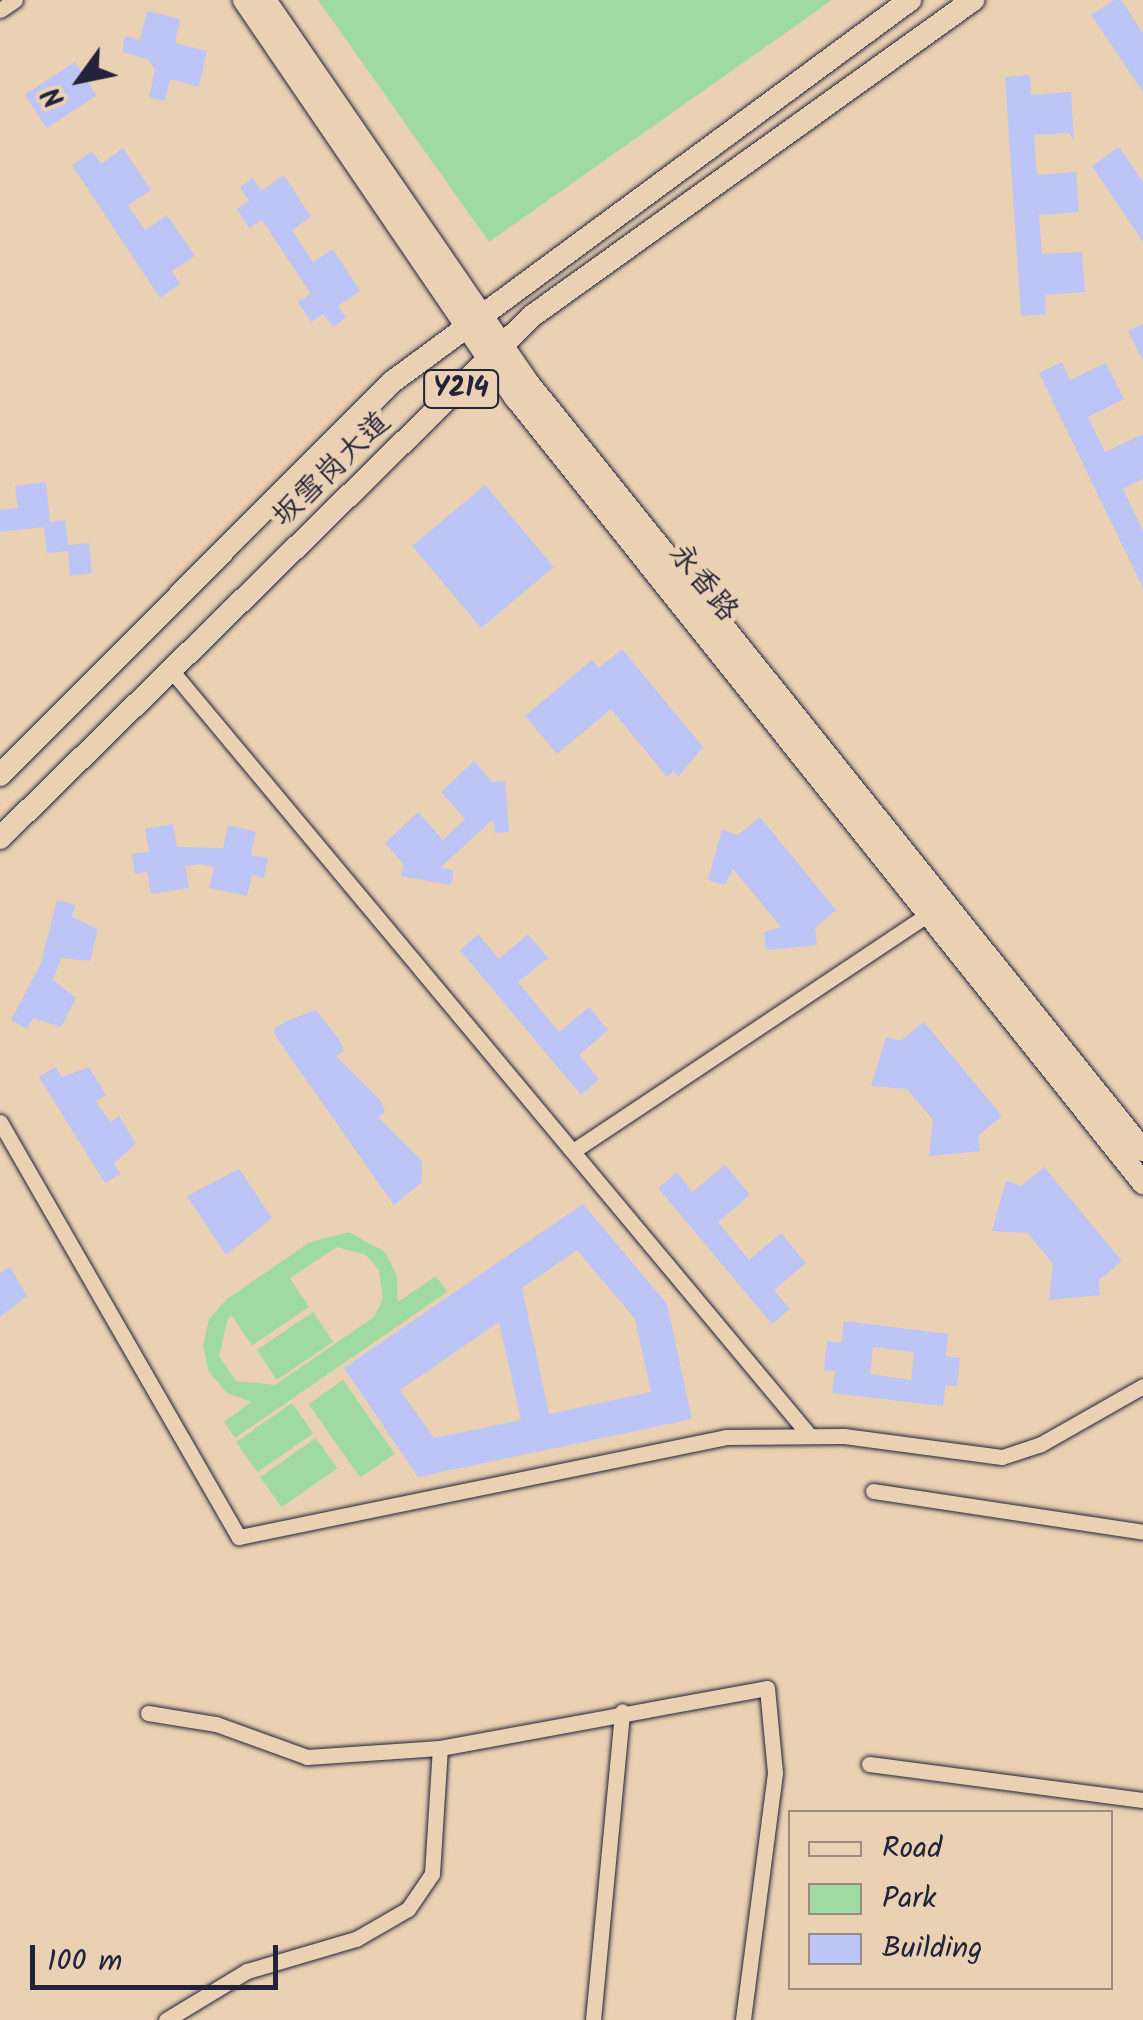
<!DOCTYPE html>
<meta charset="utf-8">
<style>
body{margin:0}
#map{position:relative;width:1143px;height:2020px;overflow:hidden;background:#ebd1b3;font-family:Kalam,"LXGW WenKai TC",sans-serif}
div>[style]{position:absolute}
.green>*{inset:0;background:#9edaa1;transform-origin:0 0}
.building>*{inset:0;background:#bdc4f6;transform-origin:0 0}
.roads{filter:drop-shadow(0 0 2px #22223b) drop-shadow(0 0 2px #22223b)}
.street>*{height:15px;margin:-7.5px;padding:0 7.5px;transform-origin:7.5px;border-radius:7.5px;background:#ebd1b3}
.primary>*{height:22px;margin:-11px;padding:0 11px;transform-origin:11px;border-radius:11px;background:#ebd1b3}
span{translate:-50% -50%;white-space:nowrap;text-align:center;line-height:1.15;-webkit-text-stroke:10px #ebd1b3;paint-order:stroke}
.shield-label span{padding:2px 8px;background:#ebd1b3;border:2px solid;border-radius:8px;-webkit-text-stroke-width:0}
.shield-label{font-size:28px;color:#22223b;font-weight:700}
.street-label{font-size:30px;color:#22223b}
.legend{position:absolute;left:788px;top:1810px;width:325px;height:180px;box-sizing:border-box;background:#ebd1b3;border:2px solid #9b8b83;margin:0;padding:12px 18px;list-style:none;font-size:30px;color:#22223b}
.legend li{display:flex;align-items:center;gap:20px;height:50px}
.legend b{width:50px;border:2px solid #9b8b83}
.north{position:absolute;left:30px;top:30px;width:100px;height:100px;-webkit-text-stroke:8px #ebd1b3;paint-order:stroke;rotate:237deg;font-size:28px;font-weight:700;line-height:40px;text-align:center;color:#22223b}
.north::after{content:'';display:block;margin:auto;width:35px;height:45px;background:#22223b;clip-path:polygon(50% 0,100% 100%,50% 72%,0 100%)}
.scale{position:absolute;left:30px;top:1945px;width:248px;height:45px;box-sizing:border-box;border:5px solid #22223b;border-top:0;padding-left:12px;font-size:30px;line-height:35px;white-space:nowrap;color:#22223b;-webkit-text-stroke:8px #ebd1b3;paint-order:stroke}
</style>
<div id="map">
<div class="green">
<i style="clip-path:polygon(318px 0,832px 0,489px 242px)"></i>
<i style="clip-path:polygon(evenodd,349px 1232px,385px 1252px,397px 1276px,398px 1302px,436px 1276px,447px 1292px,235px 1438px,224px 1422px,251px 1402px,227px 1393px,209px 1372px,203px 1346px,209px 1319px,227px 1299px,310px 1242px,349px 1232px,337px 1247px,366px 1255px,379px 1270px,383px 1299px,374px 1317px,275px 1385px,236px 1381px,219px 1356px,228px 1318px,337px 1247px)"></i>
<i style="left:289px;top:1277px;width:36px;height:69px;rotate:56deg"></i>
<i style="left:313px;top:1312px;width:36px;height:68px;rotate:56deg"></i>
<i style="left:343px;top:1380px;width:90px;height:42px;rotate:55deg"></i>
<i style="left:292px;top:1403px;width:37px;height:68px;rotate:55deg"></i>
<i style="left:316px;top:1438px;width:37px;height:68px;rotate:55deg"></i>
</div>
<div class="building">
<i style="clip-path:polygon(1114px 0,1121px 0,1143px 33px,1143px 92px,1091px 15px)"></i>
<i style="clip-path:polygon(147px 11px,180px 19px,175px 43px,207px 51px,199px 87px,170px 79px,165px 101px,149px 97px,155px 70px,148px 59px,122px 52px,125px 36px,140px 40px)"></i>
<i style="left:75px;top:62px;width:40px;height:60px;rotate:57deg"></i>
<i style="clip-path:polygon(1030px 75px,1031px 95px,1071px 92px,1074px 140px,1069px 133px,1034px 135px,1037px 175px,1076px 172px,1079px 212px,1039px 215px,1042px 254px,1082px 252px,1085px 292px,1045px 295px,1046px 314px,1021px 316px,1005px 77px)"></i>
<i style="clip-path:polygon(1119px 147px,1143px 182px,1143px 242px,1092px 166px)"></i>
<i style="clip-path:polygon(123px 148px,151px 190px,128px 205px,145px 230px,167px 215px,195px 256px,172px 271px,180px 284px,160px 298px,72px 165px,92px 151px,101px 164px)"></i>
<i style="clip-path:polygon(284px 175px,311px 217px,292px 230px,313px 262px,333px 249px,360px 291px,338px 306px,346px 318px,333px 327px,323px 314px,311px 322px,298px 302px,311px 294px,262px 220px,249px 228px,237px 209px,249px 201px,240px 187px,253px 178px,261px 191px)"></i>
<i style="clip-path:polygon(1143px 324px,1143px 361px,1128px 331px)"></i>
<i style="clip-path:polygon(1062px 362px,1070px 380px,1106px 363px,1124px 399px,1088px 417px,1105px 452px,1143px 434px,1143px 479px,1123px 489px,1143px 531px,1143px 588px,1039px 373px)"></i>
<i style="clip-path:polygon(46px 482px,50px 522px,65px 520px,68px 545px,89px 543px,92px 573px,70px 576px,68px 551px,47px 553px,44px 527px,0 532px,0 510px,18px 508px,15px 486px)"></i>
<i style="left:485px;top:485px;width:107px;height:95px;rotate:50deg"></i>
<i style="clip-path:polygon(622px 649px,703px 747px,678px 777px,674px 771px,667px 777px,611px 709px,557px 754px,525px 716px,592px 660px,599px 668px)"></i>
<i style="clip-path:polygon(474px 761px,492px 782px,505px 781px,509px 832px,495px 833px,493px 819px,440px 868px,454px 870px,451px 885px,401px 876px,403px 864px,385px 843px,418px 812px,443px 840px,465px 819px,441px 792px)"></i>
<i style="clip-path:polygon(760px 817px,836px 910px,815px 928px,817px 945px,766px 950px,764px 932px,781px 927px,733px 869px,725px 885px,708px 880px,722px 830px,738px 835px)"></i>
<i style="clip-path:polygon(173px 824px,177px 847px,223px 848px,228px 825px,256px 832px,251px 855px,268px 858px,264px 878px,252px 875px,247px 896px,209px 888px,214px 867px,200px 864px,185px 866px,189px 888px,151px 894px,147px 872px,135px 874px,132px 854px,149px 852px,145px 829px)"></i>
<i style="clip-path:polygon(57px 900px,75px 905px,72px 917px,98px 929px,90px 961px,61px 958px,53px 980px,76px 998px,61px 1027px,33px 1018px,27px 1029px,11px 1020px,41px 963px)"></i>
<i style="clip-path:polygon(478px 934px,499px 959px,528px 934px,548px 958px,518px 982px,559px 1032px,589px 1007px,608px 1030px,579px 1055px,599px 1079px,581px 1095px,460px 950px)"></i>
<i style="clip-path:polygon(316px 1010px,339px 1039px,344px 1051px,336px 1056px,380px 1100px,385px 1112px,378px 1117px,422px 1161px,422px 1182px,394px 1205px,276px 1037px,274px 1029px,286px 1021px)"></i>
<i style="clip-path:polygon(924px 1022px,1002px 1116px,978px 1136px,980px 1151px,929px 1156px,933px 1120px,907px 1089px,871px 1086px,886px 1037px,900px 1041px)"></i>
<i style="clip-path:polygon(55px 1067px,62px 1077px,89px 1067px,106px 1095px,96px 1101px,110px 1122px,119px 1116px,136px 1144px,114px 1163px,120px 1174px,105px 1183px,39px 1077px)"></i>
<i style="clip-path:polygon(725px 1165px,750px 1195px,718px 1222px,749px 1260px,781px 1233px,806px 1263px,774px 1290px,790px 1309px,772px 1324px,658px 1188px,677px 1172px,692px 1192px)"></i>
<i style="clip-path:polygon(1044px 1167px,1122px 1261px,1099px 1280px,1100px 1295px,1049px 1300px,1053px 1264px,1028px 1233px,992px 1231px,1006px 1181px,1021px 1186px)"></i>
<i style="clip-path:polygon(239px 1169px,272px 1218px,226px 1255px,187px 1196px)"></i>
<i style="clip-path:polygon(evenodd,583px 1204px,667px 1304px,692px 1419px,418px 1477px,344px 1368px,583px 1204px,577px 1250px,635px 1319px,651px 1392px,549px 1414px,522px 1288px,577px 1250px,583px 1204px,499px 1322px,521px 1420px,434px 1438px,400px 1390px,499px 1322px)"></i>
<i style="clip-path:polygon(10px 1267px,27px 1296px,0 1317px,0 1273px)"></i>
<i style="clip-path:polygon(evenodd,844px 1321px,948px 1334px,946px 1356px,960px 1358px,957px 1386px,946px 1385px,943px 1406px,832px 1393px,835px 1371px,824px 1370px,827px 1341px,841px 1343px,844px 1321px,873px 1347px,914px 1352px,911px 1380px,870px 1374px,873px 1347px)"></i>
</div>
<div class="roads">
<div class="street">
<i style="left:0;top:10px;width:18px;rotate:-34deg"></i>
<i style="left:171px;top:670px;width:996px;rotate:50.17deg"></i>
<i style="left:0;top:1122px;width:479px;rotate:60.1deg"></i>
<i style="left:239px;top:1537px;width:497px;rotate:-11.6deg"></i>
<i style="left:726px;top:1437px;width:118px;rotate:-0.5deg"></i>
<i style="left:844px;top:1436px;width:159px;rotate:7.6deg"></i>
<i style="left:1002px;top:1457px;width:41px;rotate:-18.4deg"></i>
<i style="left:1041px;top:1444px;width:117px;rotate:-29.6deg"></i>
<i style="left:573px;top:1151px;width:428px;rotate:-33.7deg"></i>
<i style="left:873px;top:1491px;width:273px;rotate:8.6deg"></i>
<i style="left:148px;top:1713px;width:69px;rotate:9.2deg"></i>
<i style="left:216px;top:1724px;width:97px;rotate:19.9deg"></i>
<i style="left:307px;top:1757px;width:133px;rotate:-3.9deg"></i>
<i style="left:440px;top:1748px;width:332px;rotate:-10.4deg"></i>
<i style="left:767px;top:1688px;width:85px;rotate:84.6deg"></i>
<i style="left:775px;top:1773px;width:249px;rotate:97.4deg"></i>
<i style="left:869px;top:1764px;width:276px;rotate:7.5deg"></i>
<i style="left:166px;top:2020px;width:95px;rotate:-31.2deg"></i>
<i style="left:247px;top:1971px;width:114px;rotate:-16.4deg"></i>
<i style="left:356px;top:1939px;width:60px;rotate:-30deg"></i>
<i style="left:408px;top:1909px;width:42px;rotate:-55.6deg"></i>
<i style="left:432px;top:1874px;width:126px;rotate:-86.4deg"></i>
<i style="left:593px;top:2020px;width:310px;rotate:-84.6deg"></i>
</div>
<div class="primary">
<i style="left:244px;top:0;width:482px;rotate:55.7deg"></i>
<i style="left:516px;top:398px;width:1005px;rotate:51.38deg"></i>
<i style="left:265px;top:0;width:466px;rotate:55.5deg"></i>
<i style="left:529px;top:384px;width:982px;rotate:51.29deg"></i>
<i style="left:0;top:775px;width:555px;rotate:-45.07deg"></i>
<i style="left:392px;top:382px;width:644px;rotate:-36.41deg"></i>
<i style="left:0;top:838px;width:745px;rotate:-44.46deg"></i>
<i style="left:532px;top:316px;width:543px;rotate:-35.62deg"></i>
</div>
</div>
<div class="shield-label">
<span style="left:461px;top:389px">Y214</span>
</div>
<div class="street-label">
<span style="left:332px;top:470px;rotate:-44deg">坂雪岗大道</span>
<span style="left:703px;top:583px;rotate:51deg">永香路</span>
</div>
<ul class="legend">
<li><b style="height:12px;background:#ebd1b3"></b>Road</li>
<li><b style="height:28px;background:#9edaa1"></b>Park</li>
<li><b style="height:28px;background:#bdc4f6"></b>Building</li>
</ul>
<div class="north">N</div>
<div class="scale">100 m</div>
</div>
